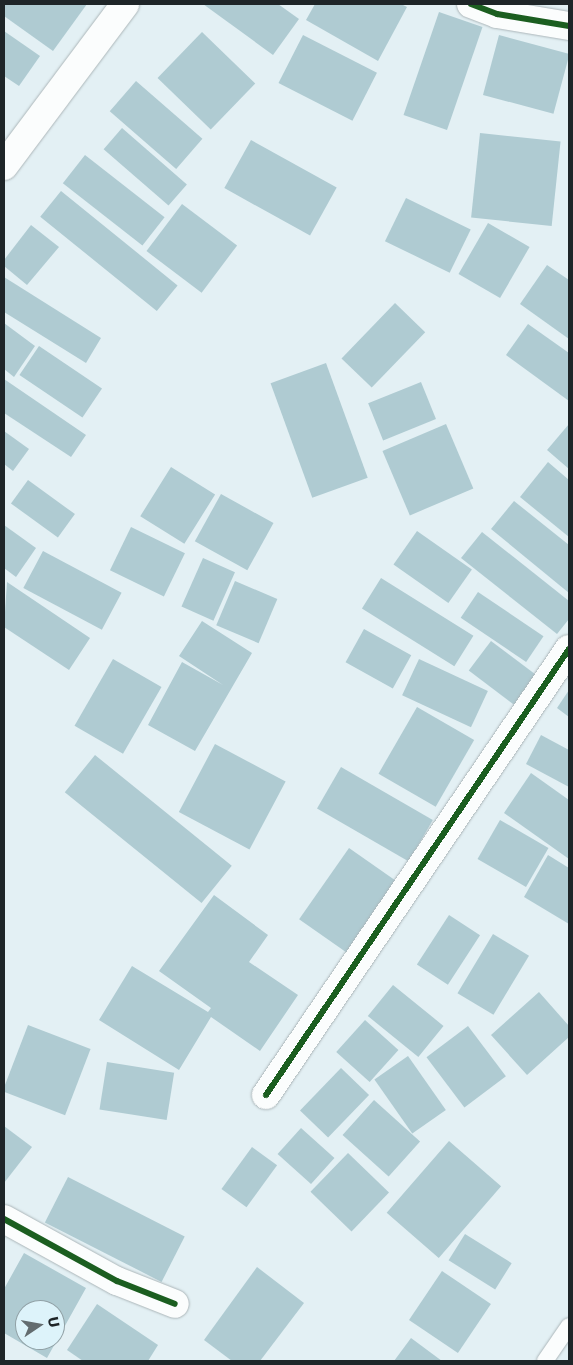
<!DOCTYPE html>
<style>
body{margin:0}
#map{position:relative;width:573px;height:1365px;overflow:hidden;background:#e3f0f4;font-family:"DejaVu Sans",sans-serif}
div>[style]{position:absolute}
.building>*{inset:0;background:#afcbd2;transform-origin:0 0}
.roads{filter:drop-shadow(0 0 1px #acb6b9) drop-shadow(0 0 1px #acb6b9)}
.service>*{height:16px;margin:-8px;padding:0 8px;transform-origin:8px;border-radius:8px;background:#fbfdfd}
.minor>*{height:28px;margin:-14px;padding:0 14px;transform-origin:14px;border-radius:14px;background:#fbfdfd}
.trunk>*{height:28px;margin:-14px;padding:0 14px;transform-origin:14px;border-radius:14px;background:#fbfdfd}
.cycleway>*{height:6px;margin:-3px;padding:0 3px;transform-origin:3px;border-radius:3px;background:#1b5e20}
span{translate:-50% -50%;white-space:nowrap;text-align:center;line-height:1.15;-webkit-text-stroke:4px #ddf3fa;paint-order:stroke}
.frame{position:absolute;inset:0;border:5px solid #1e2528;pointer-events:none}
.north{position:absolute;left:15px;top:1300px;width:50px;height:50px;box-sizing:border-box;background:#ddf3fa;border:1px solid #91a1a6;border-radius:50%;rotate:78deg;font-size:14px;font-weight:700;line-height:20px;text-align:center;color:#1e2528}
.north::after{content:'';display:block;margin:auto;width:18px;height:22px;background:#636c6f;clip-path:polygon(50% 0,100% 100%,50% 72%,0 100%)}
</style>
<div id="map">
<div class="building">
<i style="clip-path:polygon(4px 4px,87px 4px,53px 51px,4px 16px)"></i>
<i style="clip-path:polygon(203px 4px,278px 4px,299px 19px,273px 55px)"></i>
<i style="clip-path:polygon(315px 4px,401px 4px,407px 7px,378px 61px,306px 20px)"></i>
<i style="left:439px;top:12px;width:46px;height:109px;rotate:19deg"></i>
<i style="clip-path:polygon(4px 31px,40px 56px,19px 86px,4px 76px)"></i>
<i style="left:202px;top:32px;width:74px;height:64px;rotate:44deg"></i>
<i style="left:303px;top:35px;width:83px;height:54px;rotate:27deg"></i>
<i style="left:499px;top:35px;width:73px;height:62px;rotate:15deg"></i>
<i style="left:136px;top:81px;width:88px;height:40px;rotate:41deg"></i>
<i style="left:122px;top:128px;width:86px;height:28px;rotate:41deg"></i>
<i style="left:480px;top:133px;width:81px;height:85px;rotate:6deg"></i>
<i style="left:251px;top:140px;width:98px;height:55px;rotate:29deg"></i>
<i style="left:85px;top:155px;width:101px;height:36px;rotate:38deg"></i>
<i style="left:61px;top:191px;width:150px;height:33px;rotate:39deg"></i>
<i style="left:406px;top:198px;width:72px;height:48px;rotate:26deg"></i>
<i style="left:182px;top:204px;width:69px;height:59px;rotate:37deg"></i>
<i style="left:488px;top:223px;width:48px;height:59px;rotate:30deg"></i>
<i style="clip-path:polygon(31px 225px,59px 247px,27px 285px,4px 266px,4px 260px)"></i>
<i style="clip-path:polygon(547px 265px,569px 280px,569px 339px,520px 304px)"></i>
<i style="clip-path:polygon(4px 277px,101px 338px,86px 363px,4px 312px)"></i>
<i style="left:395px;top:303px;width:42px;height:77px;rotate:44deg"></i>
<i style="clip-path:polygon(4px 323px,35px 346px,14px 377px,4px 369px)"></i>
<i style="clip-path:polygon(528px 324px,569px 353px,569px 401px,506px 355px)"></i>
<i style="left:39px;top:346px;width:76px;height:35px;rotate:34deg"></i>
<i style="left:326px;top:363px;width:122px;height:59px;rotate:70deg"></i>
<i style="clip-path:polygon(4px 379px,86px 435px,71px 457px,4px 413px)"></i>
<i style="left:421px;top:382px;width:40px;height:57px;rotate:68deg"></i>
<i style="left:446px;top:424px;width:70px;height:69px;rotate:67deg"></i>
<i style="clip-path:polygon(569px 424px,569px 469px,547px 450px)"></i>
<i style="clip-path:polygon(4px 431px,29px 449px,13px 471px,4px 464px)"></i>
<i style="clip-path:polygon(548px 462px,569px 480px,569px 537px,520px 497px)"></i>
<i style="left:171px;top:467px;width:52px;height:58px;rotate:32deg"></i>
<i style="left:28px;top:480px;width:58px;height:29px;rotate:36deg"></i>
<i style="left:221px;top:494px;width:60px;height:54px;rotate:29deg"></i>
<i style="clip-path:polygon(514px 501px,569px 545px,569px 593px,491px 529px)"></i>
<i style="clip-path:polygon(4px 525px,36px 548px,16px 577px,4px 568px)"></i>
<i style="left:131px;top:527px;width:60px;height:48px;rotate:26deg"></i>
<i style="left:417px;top:531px;width:67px;height:41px;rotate:35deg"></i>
<i style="clip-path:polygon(482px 532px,569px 601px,569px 619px,557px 634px,461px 558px)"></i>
<i style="left:43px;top:551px;width:89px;height:42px;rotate:28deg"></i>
<i style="left:203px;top:558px;width:35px;height:53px;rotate:24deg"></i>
<i style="left:381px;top:578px;width:109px;height:36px;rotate:32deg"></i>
<i style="left:235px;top:581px;width:46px;height:48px;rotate:23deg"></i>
<i style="clip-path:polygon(7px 582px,90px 638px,69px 670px,4px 627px)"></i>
<i style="left:478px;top:592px;width:79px;height:31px;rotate:34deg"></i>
<i style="clip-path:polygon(202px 621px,252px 653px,195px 751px,148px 725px,182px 662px,223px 685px,179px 656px)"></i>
<i style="left:364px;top:629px;width:54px;height:38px;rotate:29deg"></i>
<i style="left:491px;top:641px;width:65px;height:37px;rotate:37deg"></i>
<i style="left:113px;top:659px;width:56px;height:77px;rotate:30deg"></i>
<i style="left:419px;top:659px;width:76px;height:40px;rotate:25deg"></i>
<i style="clip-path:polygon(569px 690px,569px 717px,557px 708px)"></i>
<i style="left:417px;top:707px;width:66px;height:77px;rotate:30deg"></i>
<i style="clip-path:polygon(541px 735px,569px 750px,569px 787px,526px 764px)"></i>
<i style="left:215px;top:744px;width:80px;height:77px;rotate:28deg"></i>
<i style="left:95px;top:755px;width:176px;height:48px;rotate:39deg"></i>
<i style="left:341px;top:767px;width:106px;height:48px;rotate:30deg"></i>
<i style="clip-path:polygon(531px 773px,569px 800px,569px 859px,504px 813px)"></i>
<i style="left:500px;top:820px;width:56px;height:45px;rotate:30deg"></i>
<i style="left:349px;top:848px;width:58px;height:87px;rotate:35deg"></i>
<i style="clip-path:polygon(548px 855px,569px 868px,569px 924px,524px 897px)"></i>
<i style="clip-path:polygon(214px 895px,268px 935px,249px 962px,298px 995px,260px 1051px,211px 1017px,179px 1070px,99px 1020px,132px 966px,208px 1012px,211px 1008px,159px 971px)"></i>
<i style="left:449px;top:915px;width:37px;height:59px;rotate:33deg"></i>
<i style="left:493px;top:934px;width:42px;height:69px;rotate:31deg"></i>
<i style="left:393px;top:985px;width:65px;height:40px;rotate:39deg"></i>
<i style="clip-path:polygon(539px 992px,569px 1026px,569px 1037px,527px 1075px,491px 1035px)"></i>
<i style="left:365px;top:1020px;width:45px;height:43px;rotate:42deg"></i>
<i style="left:28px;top:1025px;width:67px;height:71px;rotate:21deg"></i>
<i style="left:468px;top:1026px;width:63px;height:52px;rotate:53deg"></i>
<i style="left:408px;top:1056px;width:66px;height:41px;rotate:55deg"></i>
<i style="left:107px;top:1062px;width:68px;height:48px;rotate:9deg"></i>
<i style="left:341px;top:1068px;width:39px;height:59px;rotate:44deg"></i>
<i style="left:374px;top:1100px;width:62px;height:47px;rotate:42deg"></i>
<i style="clip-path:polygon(4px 1126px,32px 1147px,4px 1183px)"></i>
<i style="left:301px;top:1128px;width:45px;height:35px;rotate:42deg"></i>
<i style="left:449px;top:1141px;width:69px;height:95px;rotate:41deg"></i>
<i style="left:252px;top:1147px;width:31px;height:52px;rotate:36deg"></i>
<i style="left:348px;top:1153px;width:57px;height:54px;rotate:44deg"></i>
<i style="left:68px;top:1177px;width:131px;height:51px;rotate:27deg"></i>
<i style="left:465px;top:1234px;width:55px;height:31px;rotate:32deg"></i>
<i style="clip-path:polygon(evenodd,24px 1253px,86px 1288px,47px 1358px,4px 1333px,4px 1289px,24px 1253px,25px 1310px,55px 1310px,55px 1340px,25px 1340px,25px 1310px)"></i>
<i style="clip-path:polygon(257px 1267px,304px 1303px,260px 1361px,232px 1361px,204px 1340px)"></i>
<i style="left:442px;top:1271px;width:59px;height:59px;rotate:34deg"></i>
<i style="clip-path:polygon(97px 1304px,158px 1345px,148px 1361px,83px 1361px,67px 1350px)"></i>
<i style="clip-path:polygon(411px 1338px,442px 1361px,394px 1361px)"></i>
</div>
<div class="roads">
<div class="service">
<i style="left:545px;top:1361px;width:42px;rotate:-55.6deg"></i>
</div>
<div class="minor">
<i style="left:471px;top:4px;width:28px;rotate:21deg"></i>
<i style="left:497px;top:14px;width:73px;rotate:9.5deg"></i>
<i style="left:266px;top:1095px;width:539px;rotate:-55.81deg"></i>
<i style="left:4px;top:1219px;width:129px;rotate:28.8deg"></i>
<i style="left:117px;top:1281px;width:62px;rotate:21.6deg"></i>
</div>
<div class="trunk">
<i style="left:4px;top:166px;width:202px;rotate:-53.2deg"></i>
</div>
</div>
<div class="cycleway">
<i style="left:471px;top:4px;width:28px;rotate:21deg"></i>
<i style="left:497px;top:14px;width:73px;rotate:9.5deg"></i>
<i style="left:266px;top:1095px;width:539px;rotate:-55.81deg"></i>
<i style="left:4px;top:1219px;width:129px;rotate:28.8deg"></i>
<i style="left:117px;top:1281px;width:62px;rotate:21.6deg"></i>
</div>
<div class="frame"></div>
<div class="north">U</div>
</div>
